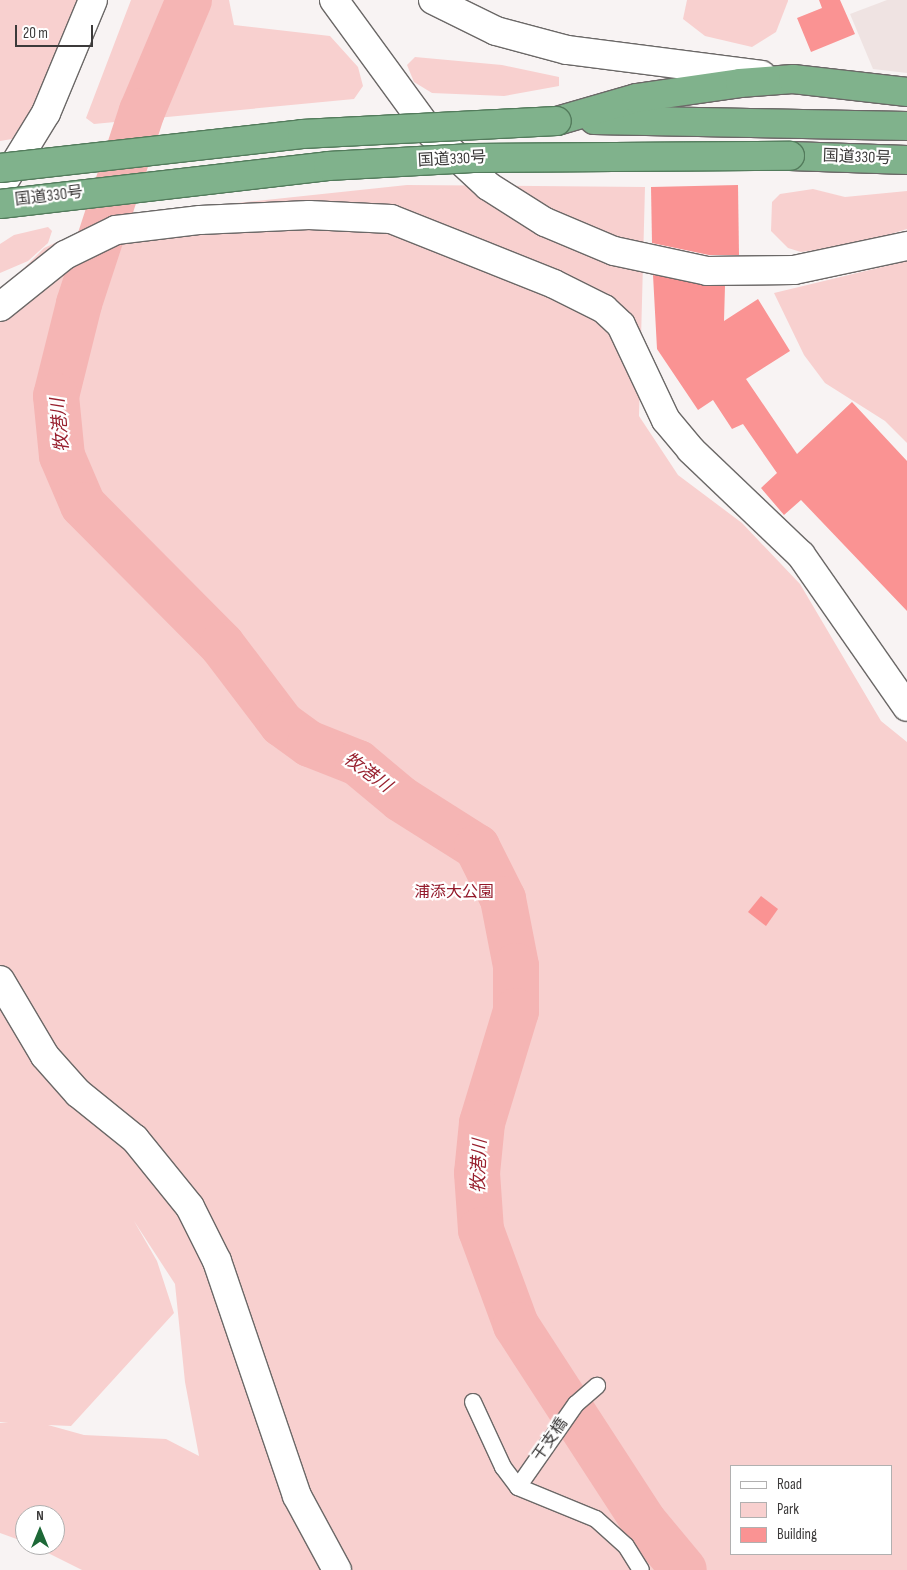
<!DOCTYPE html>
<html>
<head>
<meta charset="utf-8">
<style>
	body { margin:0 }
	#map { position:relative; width:907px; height:1570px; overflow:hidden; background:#f8f3f3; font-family:"Sofia Sans Condensed","Noto Sans JP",sans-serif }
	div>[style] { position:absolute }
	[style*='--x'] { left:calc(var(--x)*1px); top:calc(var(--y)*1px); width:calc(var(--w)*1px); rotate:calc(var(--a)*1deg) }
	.built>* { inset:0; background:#efe3e2 }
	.green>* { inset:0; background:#f8d0cf }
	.river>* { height:46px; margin:-23px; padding:0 23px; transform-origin:23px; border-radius:23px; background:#f5b5b4 }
	.building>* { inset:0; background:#fa9393 }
	.roads { filter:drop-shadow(1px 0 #6b6867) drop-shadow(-1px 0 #6b6867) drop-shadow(0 1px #6b6867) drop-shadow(0 -1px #6b6867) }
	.pedestrian>* { height:16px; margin:-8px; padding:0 8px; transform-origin:8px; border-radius:8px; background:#fff }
	.tertiary>* { height:28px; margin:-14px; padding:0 14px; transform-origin:14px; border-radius:14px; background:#fff }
	.secondary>* { height:28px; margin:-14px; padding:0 14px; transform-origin:14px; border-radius:14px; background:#fff }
	.trunk>* { height:28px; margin:-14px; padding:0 14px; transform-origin:14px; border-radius:14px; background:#80b28c }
	.bridges { filter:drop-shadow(1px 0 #537b5c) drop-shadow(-1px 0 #537b5c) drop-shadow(0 1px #537b5c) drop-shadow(0 -1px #537b5c) }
	.trunk-bridge>* { height:28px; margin:-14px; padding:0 14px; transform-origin:14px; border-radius:14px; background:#80b28c }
	span { translate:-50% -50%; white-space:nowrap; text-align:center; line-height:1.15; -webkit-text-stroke:4.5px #fff; paint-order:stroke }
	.street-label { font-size:16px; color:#3c3a3a }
	.park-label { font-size:16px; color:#93192a }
	.water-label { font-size:18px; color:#98202e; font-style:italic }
	.legend { position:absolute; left:730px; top:1465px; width:162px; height:90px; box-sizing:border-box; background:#fff; border:1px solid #b1b0b0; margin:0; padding:6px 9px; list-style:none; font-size:15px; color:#3c3a3a }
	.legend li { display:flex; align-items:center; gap:10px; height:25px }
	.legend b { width:25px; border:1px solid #b1b0b0 }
	.north { position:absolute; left:15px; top:1505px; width:50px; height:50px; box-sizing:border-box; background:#fff; border:1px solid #b1b0b0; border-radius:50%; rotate:0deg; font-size:14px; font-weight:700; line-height:20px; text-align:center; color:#3c3a3a }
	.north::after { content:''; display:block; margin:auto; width:18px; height:22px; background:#1d6837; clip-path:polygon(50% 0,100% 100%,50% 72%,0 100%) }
	.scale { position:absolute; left:15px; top:25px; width:78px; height:22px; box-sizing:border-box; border:2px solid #3c3a3a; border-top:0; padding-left:6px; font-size:15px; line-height:18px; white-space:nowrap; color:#3c3a3a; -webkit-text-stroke:4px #fff; paint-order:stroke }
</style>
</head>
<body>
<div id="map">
	<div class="built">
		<div style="clip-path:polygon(887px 0,907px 0,907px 73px,873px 69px,850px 14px)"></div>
	</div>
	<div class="green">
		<div style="clip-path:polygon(0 0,77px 0,35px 104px,12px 139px,0 141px)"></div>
		<div style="clip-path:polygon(131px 0,229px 0,234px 25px,330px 36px,358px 67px,363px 86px,354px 99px,94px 124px,86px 118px)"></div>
		<div style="clip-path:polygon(687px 0,788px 0,788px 1px,776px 32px,752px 47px,705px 36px,683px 19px)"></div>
		<div style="clip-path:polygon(415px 57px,502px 65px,559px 77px,559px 86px,504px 96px,432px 93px,414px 82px,407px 65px)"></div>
		<div style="clip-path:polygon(evenodd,407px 185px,645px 187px,639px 416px,678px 475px,742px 523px,800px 584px,881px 721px,907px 742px,907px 1570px,82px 1570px,32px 1545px,55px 1545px,55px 1515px,25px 1515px,25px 1542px,0 1533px,0 1423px,8px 1423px,0 1422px,0 292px,44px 248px,113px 216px,407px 185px,134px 1221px,175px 1284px,185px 1382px,199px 1456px,166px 1439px,84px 1435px,48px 1425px,71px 1426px,174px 1313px,157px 1261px,134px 1221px,407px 185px,731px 1466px,891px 1466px,891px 1554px,731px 1554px,731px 1466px)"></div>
		<div style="clip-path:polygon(813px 189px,845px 197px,907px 191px,907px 229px,859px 244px,801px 252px,788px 248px,771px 231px,772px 202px,780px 194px)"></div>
		<div style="clip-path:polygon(48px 227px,52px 231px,48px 243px,28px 261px,0 273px,0 244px,14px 235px)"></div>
		<div style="clip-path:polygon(907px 261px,907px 443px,885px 421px,825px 383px,804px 355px,774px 293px)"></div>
	</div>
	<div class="river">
		<div style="--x:189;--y:0;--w:121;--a:112.9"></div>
		<div style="--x:142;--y:111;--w:203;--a:108.1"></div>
		<div style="--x:79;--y:304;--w:95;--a:104"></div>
		<div style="--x:56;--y:396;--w:60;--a:84.3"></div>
		<div style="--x:62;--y:456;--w:53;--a:66.8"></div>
		<div style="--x:83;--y:505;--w:197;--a:45.2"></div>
		<div style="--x:222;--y:645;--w:99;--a:52.8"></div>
		<div style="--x:282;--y:724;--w:34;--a:36"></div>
		<div style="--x:310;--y:744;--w:52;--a:21.6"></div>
		<div style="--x:358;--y:763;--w:56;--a:39.9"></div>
		<div style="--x:401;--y:799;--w:90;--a:32.3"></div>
		<div style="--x:477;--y:847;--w:58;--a:63.4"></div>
		<div style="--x:503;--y:899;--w:68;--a:79"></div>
		<div style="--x:516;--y:966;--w:45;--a:90"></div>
		<div style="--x:516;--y:1011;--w:117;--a:106.9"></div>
		<div style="--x:482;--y:1123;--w:50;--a:95.7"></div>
		<div style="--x:477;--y:1173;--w:57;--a:86"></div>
		<div style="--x:481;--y:1230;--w:101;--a:69.8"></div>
		<div style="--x:516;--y:1325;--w:235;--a:57"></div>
		<div style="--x:644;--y:1522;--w:62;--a:50.2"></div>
	</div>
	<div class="building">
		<div style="clip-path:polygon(819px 0,840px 0,855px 34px,811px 52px,797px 18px,822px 8px)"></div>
		<div style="clip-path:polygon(738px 185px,739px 255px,709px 255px,652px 243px,651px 187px)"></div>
		<div style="clip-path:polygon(653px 275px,725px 286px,724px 321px,758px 299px,790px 351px,746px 379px,797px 454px,852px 402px,907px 461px,907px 611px,801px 500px,784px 515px,761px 488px,777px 473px,743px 424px,732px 429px,713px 400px,698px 410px,657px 349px)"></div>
		<div style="clip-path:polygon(761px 896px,778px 909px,766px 926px,748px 912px)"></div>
	</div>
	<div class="roads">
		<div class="pedestrian">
			<div style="--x:473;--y:1402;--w:72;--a:65.2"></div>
			<div style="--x:503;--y:1467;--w:25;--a:53"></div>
			<div style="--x:518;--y:1487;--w:84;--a:22.3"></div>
			<div style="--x:596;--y:1519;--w:40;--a:42"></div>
			<div style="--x:626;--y:1546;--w:28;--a:58"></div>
			<div style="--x:518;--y:1487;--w:101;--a:-55.1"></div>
			<div style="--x:576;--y:1404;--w:28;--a:-41"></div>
		</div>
		<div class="tertiary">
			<div style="--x:0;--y:307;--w:83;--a:-38.7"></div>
			<div style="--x:65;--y:255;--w:57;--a:-26.1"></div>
			<div style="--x:116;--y:230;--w:85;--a:-6.8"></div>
			<div style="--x:200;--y:220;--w:109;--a:-2.6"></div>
			<div style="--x:309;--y:215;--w:82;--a:2.8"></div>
			<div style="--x:391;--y:219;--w:175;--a:21.7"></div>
			<div style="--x:554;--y:284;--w:56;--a:26.6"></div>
			<div style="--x:604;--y:309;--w:23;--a:43"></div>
			<div style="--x:621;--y:325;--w:105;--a:64.7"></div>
			<div style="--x:666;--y:420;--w:39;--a:50"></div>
			<div style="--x:691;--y:450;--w:152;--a:43.7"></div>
			<div style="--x:801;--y:555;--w:185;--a:55.1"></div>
			<div style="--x:0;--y:980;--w:88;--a:59.4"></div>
			<div style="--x:45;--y:1056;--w:50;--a:48.3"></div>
			<div style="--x:78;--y:1093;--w:73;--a:38.9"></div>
			<div style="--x:135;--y:1139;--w:87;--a:51"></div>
			<div style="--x:190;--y:1207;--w:60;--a:63.4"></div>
			<div style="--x:217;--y:1261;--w:248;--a:71.2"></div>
			<div style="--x:297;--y:1496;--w:84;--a:61.6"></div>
		</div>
		<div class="secondary">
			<div style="--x:334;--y:0;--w:165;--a:53.9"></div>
			<div style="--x:431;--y:133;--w:78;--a:42.9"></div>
			<div style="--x:488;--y:186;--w:67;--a:32.3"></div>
			<div style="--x:545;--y:222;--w:75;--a:22.8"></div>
			<div style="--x:614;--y:251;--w:95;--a:12.1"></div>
			<div style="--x:707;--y:271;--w:87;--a:-0.7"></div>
			<div style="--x:794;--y:270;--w:116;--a:-12"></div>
			<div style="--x:433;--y:0;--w:70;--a:26.2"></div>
			<div style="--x:496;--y:31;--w:73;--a:15"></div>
			<div style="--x:567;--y:50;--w:196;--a:7.3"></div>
			<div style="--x:0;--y:188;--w:88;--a:-58.5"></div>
			<div style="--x:46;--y:113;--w:122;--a:-67.4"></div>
		</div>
		<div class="trunk">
			<div style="--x:594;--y:120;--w:313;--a:1.1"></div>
			<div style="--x:557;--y:121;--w:82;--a:-16.2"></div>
			<div style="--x:636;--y:98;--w:105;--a:-8.2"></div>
			<div style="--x:740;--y:83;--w:53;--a:-4.3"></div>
			<div style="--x:793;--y:79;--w:115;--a:6.5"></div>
			<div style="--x:790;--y:156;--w:117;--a:2"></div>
		</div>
	</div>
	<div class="bridges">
		<div class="trunk-bridge">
			<div style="--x:0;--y:168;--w:304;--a:-6.4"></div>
			<div style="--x:302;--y:134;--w:255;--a:-2.9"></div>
			<div style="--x:0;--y:204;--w:330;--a:-6.6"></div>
			<div style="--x:328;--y:166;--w:145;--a:-3.2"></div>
			<div style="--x:473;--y:158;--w:317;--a:-0.4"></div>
		</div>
	</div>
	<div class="street-label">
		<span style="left:857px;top:158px;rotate:2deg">国道330号</span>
		<span style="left:452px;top:160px;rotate:-3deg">国道330号</span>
		<span style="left:49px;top:197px;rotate:-7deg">国道330号</span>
		<span style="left:551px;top:1440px;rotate:-55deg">干支橋</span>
	</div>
	<div class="park-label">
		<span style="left:454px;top:893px">浦添大公園</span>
	</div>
	<div class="water-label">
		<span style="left:61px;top:425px;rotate:-95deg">牧港川</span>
		<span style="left:367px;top:773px;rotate:36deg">牧港川</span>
		<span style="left:480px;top:1166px;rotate:-88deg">牧港川</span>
	</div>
	<ul class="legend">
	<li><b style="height:6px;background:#fff"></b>Road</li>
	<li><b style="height:14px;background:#f8d0cf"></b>Park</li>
	<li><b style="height:14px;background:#fa9393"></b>Building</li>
	</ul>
	<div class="north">N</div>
	<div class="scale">20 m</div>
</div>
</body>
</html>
